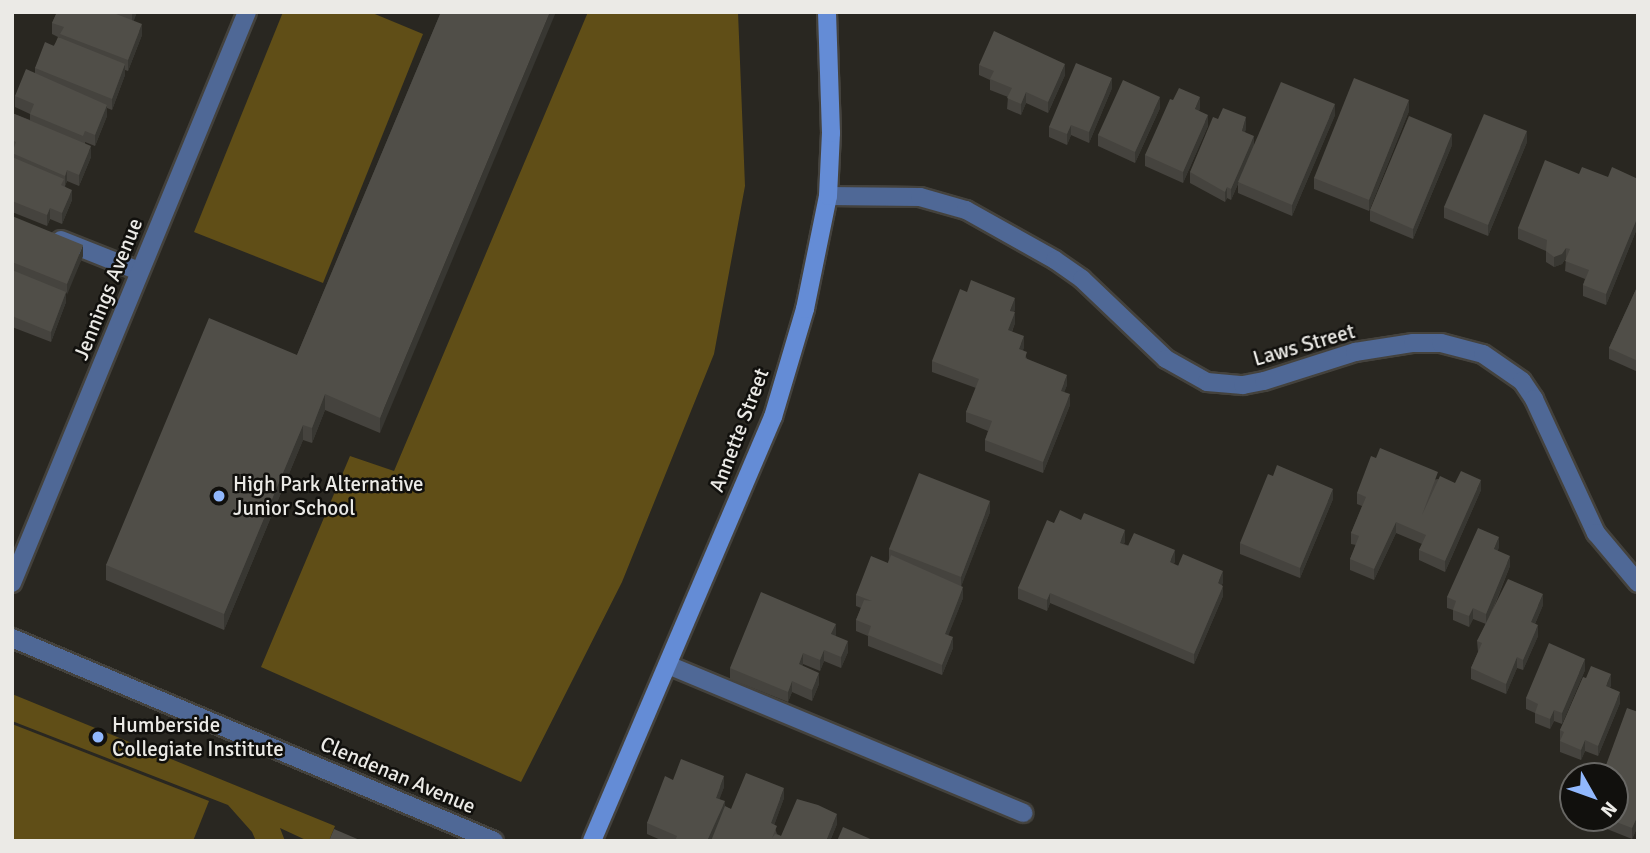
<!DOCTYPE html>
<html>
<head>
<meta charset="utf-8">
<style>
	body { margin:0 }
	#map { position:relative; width:1650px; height:853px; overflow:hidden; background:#292721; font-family:Signika,sans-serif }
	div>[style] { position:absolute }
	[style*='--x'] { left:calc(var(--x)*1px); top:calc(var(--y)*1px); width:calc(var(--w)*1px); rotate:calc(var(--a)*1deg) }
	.green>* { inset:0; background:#604e17 }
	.roads { filter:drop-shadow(2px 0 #44423d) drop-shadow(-2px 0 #44423d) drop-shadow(0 2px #44423d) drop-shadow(0 -2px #44423d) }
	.lane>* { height:18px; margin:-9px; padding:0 9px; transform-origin:9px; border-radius:9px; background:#4f6896 }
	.street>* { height:18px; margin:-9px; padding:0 9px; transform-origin:9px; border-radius:9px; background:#4f6896 }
	.secondary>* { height:18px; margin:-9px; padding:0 9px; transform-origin:9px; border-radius:9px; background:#648cd6 }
	.wall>* { inset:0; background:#45433e }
	.shaded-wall>* { inset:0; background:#383732 }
	.building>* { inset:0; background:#504e48 }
	.dots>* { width:19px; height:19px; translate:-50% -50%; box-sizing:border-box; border:4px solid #11100d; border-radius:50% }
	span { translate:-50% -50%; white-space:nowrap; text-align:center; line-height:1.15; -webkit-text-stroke:5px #11100d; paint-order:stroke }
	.street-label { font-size:21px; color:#ebeae6 }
	.poi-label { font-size:21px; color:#ebeae6 }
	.left { translate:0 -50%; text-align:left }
	.frame { position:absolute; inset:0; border:14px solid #ebeae6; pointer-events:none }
	.north { position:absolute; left:1559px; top:762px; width:70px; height:70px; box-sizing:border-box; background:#11100d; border:2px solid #686764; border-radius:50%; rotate:130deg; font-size:19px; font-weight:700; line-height:28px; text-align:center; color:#ebeae6 }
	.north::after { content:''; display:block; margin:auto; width:24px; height:32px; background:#91b8fd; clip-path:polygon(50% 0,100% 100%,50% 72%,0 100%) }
</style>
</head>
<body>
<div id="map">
	<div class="green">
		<div style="clip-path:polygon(283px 12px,370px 12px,423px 34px,323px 283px,194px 232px)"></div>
		<div style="clip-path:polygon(588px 12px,738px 12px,745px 186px,714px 354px,622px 582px,521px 782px,261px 667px,350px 456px,394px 471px)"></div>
		<div style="clip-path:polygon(12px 694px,335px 826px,329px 841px,308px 841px,280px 828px,285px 841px,256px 841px,252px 832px,228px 805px,12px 721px)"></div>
		<div style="clip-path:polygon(12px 724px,209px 801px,193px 841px,12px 841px)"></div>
	</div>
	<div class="roads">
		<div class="lane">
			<div style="--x:61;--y:240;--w:84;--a:21.7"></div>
			<div style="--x:668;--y:665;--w:385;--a:22.6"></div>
		</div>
		<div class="street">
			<div style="--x:828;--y:196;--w:92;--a:0.6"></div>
			<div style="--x:920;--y:197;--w:48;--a:15.8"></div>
			<div style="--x:966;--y:210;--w:102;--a:29.3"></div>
			<div style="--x:1055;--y:260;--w:33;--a:35"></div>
			<div style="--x:1082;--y:279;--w:116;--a:43.6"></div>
			<div style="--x:1166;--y:359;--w:47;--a:29.3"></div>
			<div style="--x:1207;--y:382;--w:36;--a:5"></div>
			<div style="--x:1243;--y:385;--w:21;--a:-11"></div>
			<div style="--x:1264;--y:381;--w:96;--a:-17.7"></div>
			<div style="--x:1355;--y:352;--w:59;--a:-8.8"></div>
			<div style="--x:1413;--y:343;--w:28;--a:0"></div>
			<div style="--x:1441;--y:343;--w:43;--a:14.7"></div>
			<div style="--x:1483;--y:354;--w:47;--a:34.7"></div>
			<div style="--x:1522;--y:381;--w:22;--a:56"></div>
			<div style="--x:1534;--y:399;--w:148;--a:65.2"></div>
			<div style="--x:1596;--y:533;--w:65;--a:50"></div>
			<div style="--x:12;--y:583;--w:617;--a:-67.63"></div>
			<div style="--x:12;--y:638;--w:523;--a:22.84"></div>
		</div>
		<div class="secondary">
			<div style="--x:592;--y:841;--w:461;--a:-66.9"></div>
			<div style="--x:773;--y:417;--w:113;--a:-73.5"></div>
			<div style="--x:805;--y:309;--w:115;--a:-78.5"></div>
			<div style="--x:828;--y:196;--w:63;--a:-87.3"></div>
			<div style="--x:831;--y:133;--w:121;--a:-91.9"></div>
		</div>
	</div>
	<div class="wall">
		<div style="clip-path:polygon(57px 12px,137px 12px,133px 21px,142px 35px,128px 71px,125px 70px,125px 75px,112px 110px,107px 108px,107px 116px,95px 146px,85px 142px,85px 143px,91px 157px,79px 186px,67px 181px,65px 186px,72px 200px,62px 224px,50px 219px,47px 226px,12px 212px,12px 113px,30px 120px,30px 114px,15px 107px,15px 96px,35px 73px,35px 68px,60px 38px,52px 34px,52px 23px)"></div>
		<div style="clip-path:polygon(441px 12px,380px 433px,325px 410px,312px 443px,303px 440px,224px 630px,106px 580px,106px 565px,297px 355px)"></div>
		<div style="clip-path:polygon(979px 65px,1065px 75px,1048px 113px,1026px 103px,1021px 115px,1007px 109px,1008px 97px,990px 90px,990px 80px,979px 75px)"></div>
		<div style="clip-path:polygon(1112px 88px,1089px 143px,1071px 135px,1067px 145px,1049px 137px,1049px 127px)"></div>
		<div style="clip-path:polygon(1160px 108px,1135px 163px,1098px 146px,1098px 135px)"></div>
		<div style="clip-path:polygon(1200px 108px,1199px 111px,1208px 126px,1183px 183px,1145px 166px,1145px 155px)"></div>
		<div style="clip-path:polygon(1409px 111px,1369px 211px,1314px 189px,1314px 178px)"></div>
		<div style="clip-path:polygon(1335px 115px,1292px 216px,1238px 193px,1238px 184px,1231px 200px,1227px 198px,1225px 202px,1190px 183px,1190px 172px,1246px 128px,1245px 132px,1254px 145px)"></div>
		<div style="clip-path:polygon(1527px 142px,1488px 236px,1444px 218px,1444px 207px)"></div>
		<div style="clip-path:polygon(1452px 145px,1413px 239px,1370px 221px,1370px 210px)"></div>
		<div style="clip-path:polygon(1579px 174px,1608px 177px,1638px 179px,1638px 226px,1606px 305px,1583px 296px,1583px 285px,1585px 279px,1565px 271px,1566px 258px,1562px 264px,1554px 267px,1546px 262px,1546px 251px,1518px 239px,1518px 228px)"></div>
		<div style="clip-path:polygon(12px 216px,83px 256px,66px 294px,66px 302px,51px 342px,12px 327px)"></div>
		<div style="clip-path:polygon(1638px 285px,1638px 372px,1609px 359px,1609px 348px)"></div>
		<div style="clip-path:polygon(1015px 309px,1014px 312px,1015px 323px,1012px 332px,1024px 347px,1023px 350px,1027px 359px,1067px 385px,1064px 392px,1070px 405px,1043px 473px,985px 451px,985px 440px,988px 431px,966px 422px,966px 412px,976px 388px,932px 372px,932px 361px)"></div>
		<div style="clip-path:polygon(1438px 479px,1481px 490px,1445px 572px,1419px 560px,1419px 550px,1422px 544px,1396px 533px,1374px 580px,1350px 570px,1350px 559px,1356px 545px,1351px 544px,1351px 533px,1362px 506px,1357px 504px,1357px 493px)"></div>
		<div style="clip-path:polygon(1333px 499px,1300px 578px,1240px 554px,1240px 543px)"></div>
		<div style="clip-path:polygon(990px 512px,961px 586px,963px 598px,948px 635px,953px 648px,942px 675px,868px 646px,868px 636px,856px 631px,856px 620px,861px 608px,856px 606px,856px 595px,888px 563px,889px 559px,889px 549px)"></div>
		<div style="clip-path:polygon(1081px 520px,1125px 541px,1124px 544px,1175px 561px,1174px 564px,1223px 582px,1222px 585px,1223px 596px,1194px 664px,1050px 603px,1047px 611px,1018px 599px,1018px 588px,1054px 523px)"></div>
		<div style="clip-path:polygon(1499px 548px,1497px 550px,1510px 566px,1491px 615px,1543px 605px,1535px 624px,1538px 636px,1523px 670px,1517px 668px,1506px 694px,1471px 679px,1471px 668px,1478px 652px,1477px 641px,1486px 624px,1473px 619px,1469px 627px,1453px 620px,1453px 610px,1447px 608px,1447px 597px)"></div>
		<div style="clip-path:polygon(836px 635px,835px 636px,848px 652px,841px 668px,824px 661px,820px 671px,803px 664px,802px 666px,819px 684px,812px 701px,792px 692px,788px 702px,730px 679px,730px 668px)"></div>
		<div style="clip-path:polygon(1585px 670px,1562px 724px,1554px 721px,1550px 729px,1535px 723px,1535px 713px,1526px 709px,1526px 698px)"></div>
		<div style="clip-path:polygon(1586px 678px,1611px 685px,1610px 688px,1620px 703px,1598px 756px,1585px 751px,1581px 760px,1560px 752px,1560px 730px)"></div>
		<div style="clip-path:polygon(1638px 712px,1638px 826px,1632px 839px,1602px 827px,1602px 818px,1615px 818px)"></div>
		<div style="clip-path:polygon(673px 780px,724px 787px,719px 799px,725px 807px,731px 809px,784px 798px,774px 825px,777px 834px,781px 836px,837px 824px,830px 841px,663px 841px,647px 834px,647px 823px)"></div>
	</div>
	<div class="shaded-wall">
		<div style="clip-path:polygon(133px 12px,137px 12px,132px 26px,132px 15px)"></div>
		<div style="clip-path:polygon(550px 12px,556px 12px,380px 433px,380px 418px)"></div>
		<div style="clip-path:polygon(142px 24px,142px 35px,128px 71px,128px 60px)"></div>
		<div style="clip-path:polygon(125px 64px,125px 75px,112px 110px,112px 99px)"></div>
		<div style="clip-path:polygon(1065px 64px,1065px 75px,1048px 113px,1048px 102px)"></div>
		<div style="clip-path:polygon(1112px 78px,1112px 88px,1089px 143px,1089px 132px)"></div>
		<div style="clip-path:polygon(1026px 92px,1026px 103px,1021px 115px,1021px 104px)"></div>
		<div style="clip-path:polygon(1160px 97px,1160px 108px,1135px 163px,1135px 152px)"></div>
		<div style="clip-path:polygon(1200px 97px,1200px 108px,1195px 120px,1195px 109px)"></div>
		<div style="clip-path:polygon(1409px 100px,1409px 111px,1369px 211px,1369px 200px)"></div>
		<div style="clip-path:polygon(1335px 104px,1335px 115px,1292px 216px,1292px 205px)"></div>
		<div style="clip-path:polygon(107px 105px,107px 116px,95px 146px,95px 135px)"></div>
		<div style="clip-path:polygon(1208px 115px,1208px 126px,1183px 183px,1183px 172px)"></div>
		<div style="clip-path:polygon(1246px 117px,1246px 128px,1242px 142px,1242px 131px)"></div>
		<div style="clip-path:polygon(1071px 125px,1071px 135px,1067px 145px,1067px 134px)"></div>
		<div style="clip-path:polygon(1527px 131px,1527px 142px,1488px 236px,1488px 225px)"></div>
		<div style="clip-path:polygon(1452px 134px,1452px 145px,1413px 239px,1413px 229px)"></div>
		<div style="clip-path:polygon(1254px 136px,1254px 146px,1231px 200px,1231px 189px)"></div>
		<div style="clip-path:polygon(91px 146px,91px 157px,79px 186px,79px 175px)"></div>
		<div style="clip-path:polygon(67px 170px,67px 181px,65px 186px,65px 176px)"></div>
		<div style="clip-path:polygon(1227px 187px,1227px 198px,1225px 202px,1225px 192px)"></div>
		<div style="clip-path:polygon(72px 190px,72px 200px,62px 224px,62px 213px)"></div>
		<div style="clip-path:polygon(50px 208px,50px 219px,47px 226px,47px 215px)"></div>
		<div style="clip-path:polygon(1638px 216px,1638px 226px,1606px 305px,1606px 294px)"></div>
		<div style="clip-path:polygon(83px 245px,83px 256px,67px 295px,67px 284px)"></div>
		<div style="clip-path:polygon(1566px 248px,1566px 258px,1562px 264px,1554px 267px,1554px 257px)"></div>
		<div style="clip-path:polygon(66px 292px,66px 302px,51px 342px,51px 332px)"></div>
		<div style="clip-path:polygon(1015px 298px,1015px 309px,1010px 321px,1010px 311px)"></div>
		<div style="clip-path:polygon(1015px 312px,1015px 323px,1008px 341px,1008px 330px)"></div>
		<div style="clip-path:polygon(1024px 336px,1024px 347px,1019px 360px,1019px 349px)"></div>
		<div style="clip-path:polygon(1067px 375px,1067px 385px,1061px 401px,1061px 391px)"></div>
		<div style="clip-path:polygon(325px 394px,325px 410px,312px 443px,312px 428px)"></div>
		<div style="clip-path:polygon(1070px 394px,1070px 405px,1043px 473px,1043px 462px)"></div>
		<div style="clip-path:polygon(303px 425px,303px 440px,224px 630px,224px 614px)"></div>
		<div style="clip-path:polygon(1481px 480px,1481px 490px,1445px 572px,1445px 561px)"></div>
		<div style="clip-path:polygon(1333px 489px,1333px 499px,1300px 578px,1300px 568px)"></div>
		<div style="clip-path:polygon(990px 501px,990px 512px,961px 587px,961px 577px)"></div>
		<div style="clip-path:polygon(1396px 522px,1396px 533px,1374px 580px,1374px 569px)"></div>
		<div style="clip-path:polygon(1125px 530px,1125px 541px,1120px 553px,1120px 543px)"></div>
		<div style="clip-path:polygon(1499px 537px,1499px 548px,1494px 559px,1494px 549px)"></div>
		<div style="clip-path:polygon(1175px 550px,1175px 561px,1170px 573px,1170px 562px)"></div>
		<div style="clip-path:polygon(1510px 556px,1510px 566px,1486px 625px,1486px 614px)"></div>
		<div style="clip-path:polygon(1223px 571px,1223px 582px,1218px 594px,1218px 583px)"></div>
		<div style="clip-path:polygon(1223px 586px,1223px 596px,1194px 664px,1194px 654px)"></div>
		<div style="clip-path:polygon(963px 587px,963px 598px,945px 644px,945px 634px)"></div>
		<div style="clip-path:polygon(1050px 593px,1050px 603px,1047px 611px,1047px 600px)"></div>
		<div style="clip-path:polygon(1543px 594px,1543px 605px,1531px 633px,1531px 622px)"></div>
		<div style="clip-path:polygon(1473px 608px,1473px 619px,1469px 627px,1469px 616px)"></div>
		<div style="clip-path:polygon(836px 624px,836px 635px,831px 645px,831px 634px)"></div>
		<div style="clip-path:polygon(1538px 625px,1538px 636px,1523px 670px,1523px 660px)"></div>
		<div style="clip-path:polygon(953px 637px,953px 648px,942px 675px,942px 665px)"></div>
		<div style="clip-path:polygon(848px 641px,848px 652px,841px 668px,841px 657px)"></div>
		<div style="clip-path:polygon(824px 650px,824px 661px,820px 671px,820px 660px)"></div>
		<div style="clip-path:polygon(803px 653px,803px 664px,799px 675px,799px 664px)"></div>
		<div style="clip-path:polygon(1517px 657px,1517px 668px,1506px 694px,1506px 684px)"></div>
		<div style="clip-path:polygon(1585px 659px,1585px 670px,1562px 724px,1562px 713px)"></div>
		<div style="clip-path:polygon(819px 673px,819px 684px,812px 701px,812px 690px)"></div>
		<div style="clip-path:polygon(1611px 674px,1611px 685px,1606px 697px,1606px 686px)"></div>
		<div style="clip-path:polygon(792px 681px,792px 692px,788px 702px,788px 692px)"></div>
		<div style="clip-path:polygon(1620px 692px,1620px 703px,1598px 756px,1598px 746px)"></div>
		<div style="clip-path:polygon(1554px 710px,1554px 721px,1550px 729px,1550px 719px)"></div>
		<div style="clip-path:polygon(1585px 740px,1585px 751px,1581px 760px,1581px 750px)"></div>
		<div style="clip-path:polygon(724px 776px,724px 787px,716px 809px,716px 798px)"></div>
		<div style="clip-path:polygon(784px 788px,784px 798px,771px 834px,771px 823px)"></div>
		<div style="clip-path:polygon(725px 801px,725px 812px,712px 841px,707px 841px)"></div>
		<div style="clip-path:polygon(837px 814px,837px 824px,830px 841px,826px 841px)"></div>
		<div style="clip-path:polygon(1638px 815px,1638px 826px,1632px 839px,1632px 828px)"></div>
	</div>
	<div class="building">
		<div style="clip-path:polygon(57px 12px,111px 12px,142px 24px,128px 60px,60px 34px,64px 27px,52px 23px)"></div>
		<div style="clip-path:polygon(441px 12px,550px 12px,380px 418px,325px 394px,312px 428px,303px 425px,224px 614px,106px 565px,209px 318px,297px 355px)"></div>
		<div style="clip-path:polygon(994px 31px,1065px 64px,1048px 102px,1026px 92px,1021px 104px,1007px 98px,1012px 88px,990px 79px,994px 71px,979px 65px)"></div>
		<div style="clip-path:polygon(58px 37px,125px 64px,112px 99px,35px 68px,45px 42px,54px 46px)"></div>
		<div style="clip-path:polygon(1076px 63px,1112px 78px,1089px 132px,1071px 125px,1067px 134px,1049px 127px)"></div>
		<div style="clip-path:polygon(26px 69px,107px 105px,95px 135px,85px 131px,83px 136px,30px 114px,34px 104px,15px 96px)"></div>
		<div style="clip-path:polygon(1354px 78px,1409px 100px,1369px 200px,1314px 178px)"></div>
		<div style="clip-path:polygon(1123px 80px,1160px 97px,1135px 152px,1098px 135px)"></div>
		<div style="clip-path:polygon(1281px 82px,1335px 104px,1292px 205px,1238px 182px)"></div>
		<div style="clip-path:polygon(1179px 88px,1200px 97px,1195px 109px,1208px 115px,1183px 172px,1145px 155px,1170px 99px,1173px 100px)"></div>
		<div style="clip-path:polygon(1223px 108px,1246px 117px,1242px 131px,1254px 136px,1231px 189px,1227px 187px,1225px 192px,1190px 172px,1213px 117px,1218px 119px)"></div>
		<div style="clip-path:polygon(12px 113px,91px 146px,79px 175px,67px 170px,65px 176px,12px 153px,16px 142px,12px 140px)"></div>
		<div style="clip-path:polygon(1484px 114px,1527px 131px,1488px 225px,1444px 207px)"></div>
		<div style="clip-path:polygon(1409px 116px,1452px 134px,1413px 229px,1370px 210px)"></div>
		<div style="clip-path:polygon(12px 157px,64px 179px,61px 185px,72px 190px,62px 213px,50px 208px,47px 215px,12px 201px)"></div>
		<div style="clip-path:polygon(1545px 160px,1579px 174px,1582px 167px,1608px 177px,1612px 167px,1638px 179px,1638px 216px,1606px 294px,1583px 285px,1589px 270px,1565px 261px,1570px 249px,1566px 248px,1562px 254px,1554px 257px,1546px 251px,1547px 240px,1518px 228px)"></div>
		<div style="clip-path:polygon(12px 216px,83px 245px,67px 284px,12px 262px)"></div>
		<div style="clip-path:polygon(12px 270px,66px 292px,51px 332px,12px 316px)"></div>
		<div style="clip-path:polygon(971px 280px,1015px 298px,1010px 311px,1015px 312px,1008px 330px,1024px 336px,1019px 349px,1027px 352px,1025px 358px,1067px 375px,1061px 391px,1070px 394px,1043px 462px,985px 440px,992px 421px,966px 412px,979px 379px,932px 361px,960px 289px,967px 292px)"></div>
		<div style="clip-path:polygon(1638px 285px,1638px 361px,1609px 348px)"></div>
		<div style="clip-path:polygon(1380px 448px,1438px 472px,1422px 515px,1440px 476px,1455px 483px,1461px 471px,1481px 480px,1445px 561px,1419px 550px,1426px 535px,1396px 522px,1374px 569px,1350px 559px,1359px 536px,1351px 533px,1366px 497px,1357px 493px,1371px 456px,1376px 458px)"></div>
		<div style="clip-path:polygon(1277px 465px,1333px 489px,1300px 568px,1240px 543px,1268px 474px,1273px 476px)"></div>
		<div style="clip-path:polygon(919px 473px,990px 501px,961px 577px,889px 549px)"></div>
		<div style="clip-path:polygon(1060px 510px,1081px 520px,1084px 513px,1125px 530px,1120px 543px,1128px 546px,1134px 533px,1175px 550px,1170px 562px,1178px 566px,1183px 554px,1223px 571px,1218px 583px,1223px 586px,1194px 654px,1050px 593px,1047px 600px,1018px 588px,1047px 520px,1054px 523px)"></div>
		<div style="clip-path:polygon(1478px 528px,1499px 537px,1494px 549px,1510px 556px,1486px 614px,1473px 608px,1469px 616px,1453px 610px,1456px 601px,1447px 597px)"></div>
		<div style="clip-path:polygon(891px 555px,963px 587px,945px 634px,953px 637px,942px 665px,868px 635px,871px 626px,856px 620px,864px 600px,872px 601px,856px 595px,871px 556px,888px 563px)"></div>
		<div style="clip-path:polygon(1508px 579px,1543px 594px,1531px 622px,1538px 625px,1523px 660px,1517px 657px,1506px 684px,1471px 668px,1482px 643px,1477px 641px)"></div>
		<div style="clip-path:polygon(761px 592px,836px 624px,831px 634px,848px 641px,841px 657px,824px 650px,820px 660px,803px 653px,799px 664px,819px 673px,812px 690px,792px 681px,788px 692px,730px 668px)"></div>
		<div style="clip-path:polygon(1549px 643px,1585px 659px,1562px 713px,1554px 710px,1550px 719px,1535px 713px,1538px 704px,1526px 698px)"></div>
		<div style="clip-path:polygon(1591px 666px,1611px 674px,1606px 686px,1620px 692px,1598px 746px,1585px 740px,1581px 750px,1560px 741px,1564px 732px,1560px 730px,1583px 677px,1586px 678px)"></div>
		<div style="clip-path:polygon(1627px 708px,1638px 712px,1638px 815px,1632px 828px,1606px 818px,1615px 818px,1615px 776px,1602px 776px)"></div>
		<div style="clip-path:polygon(681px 759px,724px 776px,716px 798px,725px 801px,707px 841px,675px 841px,677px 836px,647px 823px,665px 776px,673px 780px)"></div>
		<div style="clip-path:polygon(746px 773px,784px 788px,771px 823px,777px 826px,772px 838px,775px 834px,781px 836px,797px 799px,818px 805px,837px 814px,826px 841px,711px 841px,725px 806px,731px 809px)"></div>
		<div style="clip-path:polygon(843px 827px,875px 841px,837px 841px)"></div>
		<div style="clip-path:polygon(334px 829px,362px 841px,329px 841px)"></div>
	</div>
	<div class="dots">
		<div style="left:219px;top:496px;background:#91b8fd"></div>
		<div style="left:98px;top:737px;background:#91b8fd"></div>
	</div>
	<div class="street-label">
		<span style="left:108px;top:289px;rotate:-68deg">Jennings Avenue</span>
		<span style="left:1304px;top:345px;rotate:-16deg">Laws Street</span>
		<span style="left:739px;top:430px;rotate:-69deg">Annette Street</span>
		<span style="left:398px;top:775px;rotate:23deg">Clendenan Avenue</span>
	</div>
	<div class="poi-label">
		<span class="left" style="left:233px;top:496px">High Park Alternative<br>Junior School</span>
		<span class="left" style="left:112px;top:737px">Humberside<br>Collegiate Institute</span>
	</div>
	<div class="frame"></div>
	<div class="north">N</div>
</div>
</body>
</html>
